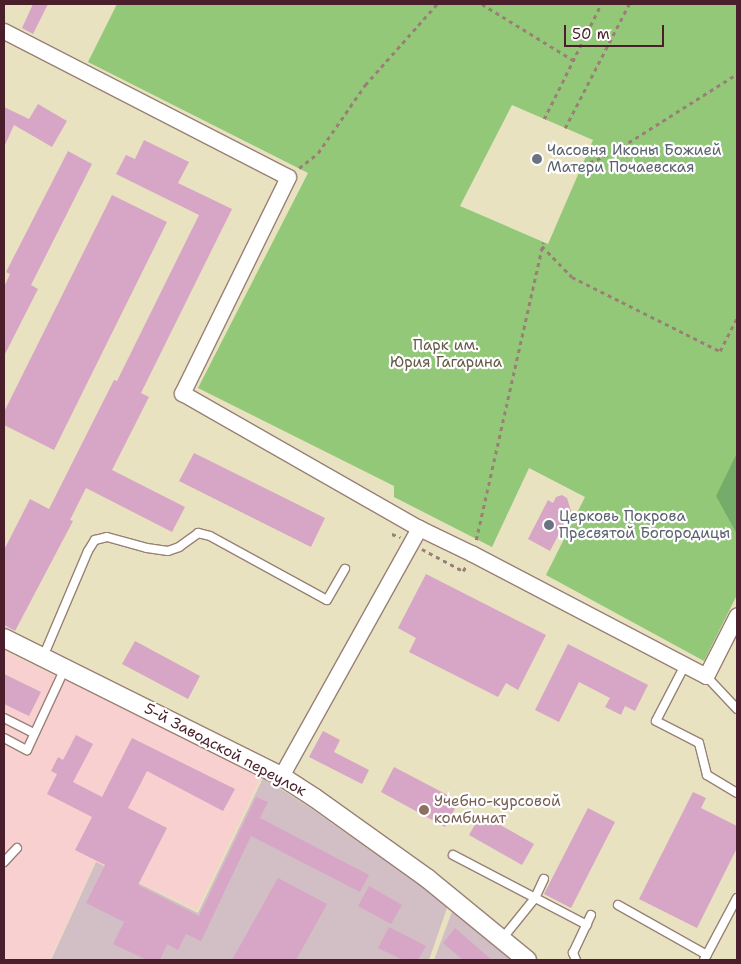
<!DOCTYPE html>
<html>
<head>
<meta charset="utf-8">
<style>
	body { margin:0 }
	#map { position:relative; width:741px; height:964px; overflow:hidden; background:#e8e2c0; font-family:"Shantell Sans",sans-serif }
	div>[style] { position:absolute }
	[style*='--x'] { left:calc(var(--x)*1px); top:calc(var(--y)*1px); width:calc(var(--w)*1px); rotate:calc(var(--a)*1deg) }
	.built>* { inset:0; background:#f7d0cf }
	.industrial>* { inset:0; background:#d2bec5 }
	.green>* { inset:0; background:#93c879 }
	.forest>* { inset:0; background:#76ac69 }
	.building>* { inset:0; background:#d7a6c6 }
	.path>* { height:2.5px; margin-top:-1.25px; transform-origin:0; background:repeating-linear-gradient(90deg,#998076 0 4px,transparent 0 8px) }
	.roads { filter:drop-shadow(1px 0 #998076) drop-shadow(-1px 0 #998076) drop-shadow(0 1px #998076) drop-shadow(0 -1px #998076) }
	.service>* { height:8px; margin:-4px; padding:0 4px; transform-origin:4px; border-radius:4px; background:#fff }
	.minor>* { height:15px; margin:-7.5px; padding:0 7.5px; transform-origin:7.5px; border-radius:7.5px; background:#fff }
	.tertiary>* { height:18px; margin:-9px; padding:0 9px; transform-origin:9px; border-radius:9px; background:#fff }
	.dots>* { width:14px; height:14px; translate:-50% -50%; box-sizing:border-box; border:2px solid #fff; border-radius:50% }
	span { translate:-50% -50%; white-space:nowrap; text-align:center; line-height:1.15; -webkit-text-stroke:4.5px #fff; paint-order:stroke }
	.worship-label { font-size:15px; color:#5b616d }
	.left { translate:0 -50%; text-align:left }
	.park-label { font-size:15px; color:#645a46 }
	.street-label { font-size:15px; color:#4a1f2b }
	.education-label { font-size:15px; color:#785e54 }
	.frame { position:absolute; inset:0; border:5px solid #4a1f2b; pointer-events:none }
	.scale { position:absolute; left:564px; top:25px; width:100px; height:22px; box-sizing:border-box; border:2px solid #4a1f2b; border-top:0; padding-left:6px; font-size:15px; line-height:18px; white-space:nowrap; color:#4a1f2b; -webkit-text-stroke:4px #fff; paint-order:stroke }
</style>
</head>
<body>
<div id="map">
	<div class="built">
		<div style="clip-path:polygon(4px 651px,234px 762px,261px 777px,197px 910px,95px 862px,50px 960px,4px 960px)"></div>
	</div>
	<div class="industrial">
		<div style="clip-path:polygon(263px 778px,309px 807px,448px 905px,429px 960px,51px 960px,96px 862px,198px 913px)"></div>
		<div style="clip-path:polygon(453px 909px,514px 960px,434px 960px)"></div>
	</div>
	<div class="green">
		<div style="clip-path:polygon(evenodd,117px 4px,737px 4px,737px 595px,704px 661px,546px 575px,585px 497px,529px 468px,492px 547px,394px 497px,394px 486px,198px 388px,308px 173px,88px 62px,117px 4px,512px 105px,593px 140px,548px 244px,460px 206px,512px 105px)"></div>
	</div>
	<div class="forest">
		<div style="clip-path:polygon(737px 453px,737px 534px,716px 496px)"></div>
	</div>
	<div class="building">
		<div style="clip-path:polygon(33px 4px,48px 4px,33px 34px,22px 28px)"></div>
		<div style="clip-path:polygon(38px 104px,67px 121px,52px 147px,14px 125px,4px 147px,4px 107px,29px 119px)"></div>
		<div style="clip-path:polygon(144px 140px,189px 162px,178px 183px,232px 209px,141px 393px,149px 397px,112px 470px,185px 507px,172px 532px,86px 488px,70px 520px,73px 521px,15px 631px,4px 625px,4px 550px,30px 499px,49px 509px,114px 380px,117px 381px,199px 215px,116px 174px,126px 155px,135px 159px)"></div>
		<div style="clip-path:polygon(68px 151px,92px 164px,31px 285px,38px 289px,4px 356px,4px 287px,10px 274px,6px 272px)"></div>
		<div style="clip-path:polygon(112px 195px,167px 222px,54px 450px,4px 425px,4px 412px)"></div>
		<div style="clip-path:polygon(194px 453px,325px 518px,311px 547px,179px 481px)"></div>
		<div style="clip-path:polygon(562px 495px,567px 498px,571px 511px,550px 551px,528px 539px,548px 500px,553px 503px,556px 497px)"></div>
		<div style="clip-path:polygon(426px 574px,546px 635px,518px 690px,506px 683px,498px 697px,409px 652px,416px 638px,398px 628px)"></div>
		<div style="clip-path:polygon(135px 641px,200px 676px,188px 699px,122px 664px)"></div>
		<div style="clip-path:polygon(568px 644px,648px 685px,635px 711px,625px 706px,621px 715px,605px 707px,610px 698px,579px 682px,559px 722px,535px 710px)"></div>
		<div style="clip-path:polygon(4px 674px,41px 692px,29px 716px,4px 704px)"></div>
		<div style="clip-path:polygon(323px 731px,340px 740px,334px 752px,369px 770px,362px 784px,309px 757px)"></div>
		<div style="clip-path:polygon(76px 735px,93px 744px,73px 782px,102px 797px,132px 738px,235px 789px,223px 811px,147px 771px,128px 808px,167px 828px,138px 885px,199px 916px,256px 797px,268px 802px,260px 818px,369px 875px,360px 892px,251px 836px,201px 941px,186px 934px,178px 950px,167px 944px,160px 960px,147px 960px,113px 944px,124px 922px,86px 903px,105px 865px,75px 850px,92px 817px,47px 794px,57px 774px,51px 771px,58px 757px,63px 760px)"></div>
		<div style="clip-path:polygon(394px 767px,459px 801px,445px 827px,381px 792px)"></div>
		<div style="clip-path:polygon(693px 792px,706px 798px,701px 808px,737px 826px,737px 848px,697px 928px,639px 899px)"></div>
		<div style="clip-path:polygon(588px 808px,615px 822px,571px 908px,544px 894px)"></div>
		<div style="clip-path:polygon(481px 814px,534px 844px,522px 865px,469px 835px)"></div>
		<div style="clip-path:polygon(278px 878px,327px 904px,296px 960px,232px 960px)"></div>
		<div style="clip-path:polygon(369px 886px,402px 905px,391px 924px,358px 906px)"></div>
		<div style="clip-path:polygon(389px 927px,426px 946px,418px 960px,403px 960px,378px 948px)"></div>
		<div style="clip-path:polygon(455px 928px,492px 960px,463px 960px,443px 943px)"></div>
	</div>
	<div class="path">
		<div style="--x:482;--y:4;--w:107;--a:31.6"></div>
		<div style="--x:544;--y:119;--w:128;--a:-63.6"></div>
		<div style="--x:565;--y:128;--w:140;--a:-62.7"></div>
		<div style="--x:582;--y:166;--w:36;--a:-24"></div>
		<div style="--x:615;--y:151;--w:144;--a:-32.3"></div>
		<div style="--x:299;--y:168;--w:24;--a:-38"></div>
		<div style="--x:318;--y:153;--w:83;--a:-55.3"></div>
		<div style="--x:365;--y:85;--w:108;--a:-48.4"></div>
		<div style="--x:542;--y:246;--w:43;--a:45.9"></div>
		<div style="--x:572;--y:277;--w:165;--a:26.6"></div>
		<div style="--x:720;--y:351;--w:38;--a:-63"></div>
		<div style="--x:392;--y:534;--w:9;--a:21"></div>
		<div style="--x:476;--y:540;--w:305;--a:-77.3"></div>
		<div style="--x:422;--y:549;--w:47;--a:28.2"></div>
		<div style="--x:463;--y:571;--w:6;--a:-59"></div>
	</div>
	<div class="roads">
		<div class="service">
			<div style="--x:43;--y:657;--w:115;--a:-67"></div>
			<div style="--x:88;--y:551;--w:13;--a:-58"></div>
			<div style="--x:95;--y:540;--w:12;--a:-14"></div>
			<div style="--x:107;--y:537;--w:41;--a:15.4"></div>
			<div style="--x:147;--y:548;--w:21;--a:8"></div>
			<div style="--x:168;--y:551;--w:12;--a:-20"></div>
			<div style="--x:179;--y:547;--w:24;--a:-36"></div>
			<div style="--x:198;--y:533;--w:12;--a:14"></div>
			<div style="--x:210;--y:536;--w:133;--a:28.7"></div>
			<div style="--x:327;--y:600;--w:36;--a:-60"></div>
			<div style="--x:685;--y:665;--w:63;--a:117.4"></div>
			<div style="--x:656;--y:721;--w:48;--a:27.1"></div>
			<div style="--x:699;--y:743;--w:33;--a:76"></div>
			<div style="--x:707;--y:775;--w:35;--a:31"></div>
			<div style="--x:706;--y:676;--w:45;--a:46.8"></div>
			<div style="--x:4;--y:718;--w:34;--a:27"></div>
			<div style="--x:4;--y:738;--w:26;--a:28"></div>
			<div style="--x:27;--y:750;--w:90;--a:-65.1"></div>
			<div style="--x:453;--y:855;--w:151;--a:27.6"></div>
			<div style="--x:4;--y:862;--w:19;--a:-47"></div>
			<div style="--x:618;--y:905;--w:102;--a:29.3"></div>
			<div style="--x:502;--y:939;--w:53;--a:-51.2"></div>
			<div style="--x:535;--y:898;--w:21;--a:-65"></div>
			<div style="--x:576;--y:960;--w:8;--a:-113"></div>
			<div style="--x:573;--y:953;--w:42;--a:-64.7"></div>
			<div style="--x:704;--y:960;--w:70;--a:-62"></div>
		</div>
		<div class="minor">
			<div style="--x:4;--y:31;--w:319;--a:27.2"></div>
			<div style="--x:288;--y:177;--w:241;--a:116.1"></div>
			<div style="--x:182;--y:393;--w:273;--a:29.7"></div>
			<div style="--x:419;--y:528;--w:58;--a:25.7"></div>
			<div style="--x:471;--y:553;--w:265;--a:27.6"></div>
			<div style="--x:706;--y:676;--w:68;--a:-63.1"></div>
			<div style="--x:281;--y:776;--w:284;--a:-60.9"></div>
		</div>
		<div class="tertiary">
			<div style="--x:4;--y:638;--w:309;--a:26.5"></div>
			<div style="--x:281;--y:776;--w:40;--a:32.9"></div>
			<div style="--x:315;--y:798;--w:139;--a:35.6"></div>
			<div style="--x:428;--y:879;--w:128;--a:39.3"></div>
		</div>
	</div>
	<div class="dots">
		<div style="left:537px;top:159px;background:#6b7280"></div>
		<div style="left:549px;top:525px;background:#6b7280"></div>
		<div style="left:424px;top:810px;background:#8d6e63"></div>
	</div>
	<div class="worship-label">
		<span class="left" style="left:547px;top:159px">Часовня Иконы Божией<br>Матери Почаевская</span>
		<span class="left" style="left:559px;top:525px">Церковь Покрова<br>Пресвятой Богородицы</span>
	</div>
	<div class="park-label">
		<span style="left:446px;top:354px">Парк им.<br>Юрия Гагарина</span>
	</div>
	<div class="street-label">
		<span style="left:225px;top:750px;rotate:28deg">5-й Заводской переулок</span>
	</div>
	<div class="education-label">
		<span class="left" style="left:434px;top:810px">Учебно-курсовой<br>комбинат</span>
	</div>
	<div class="frame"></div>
	<div class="scale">50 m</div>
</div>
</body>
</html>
